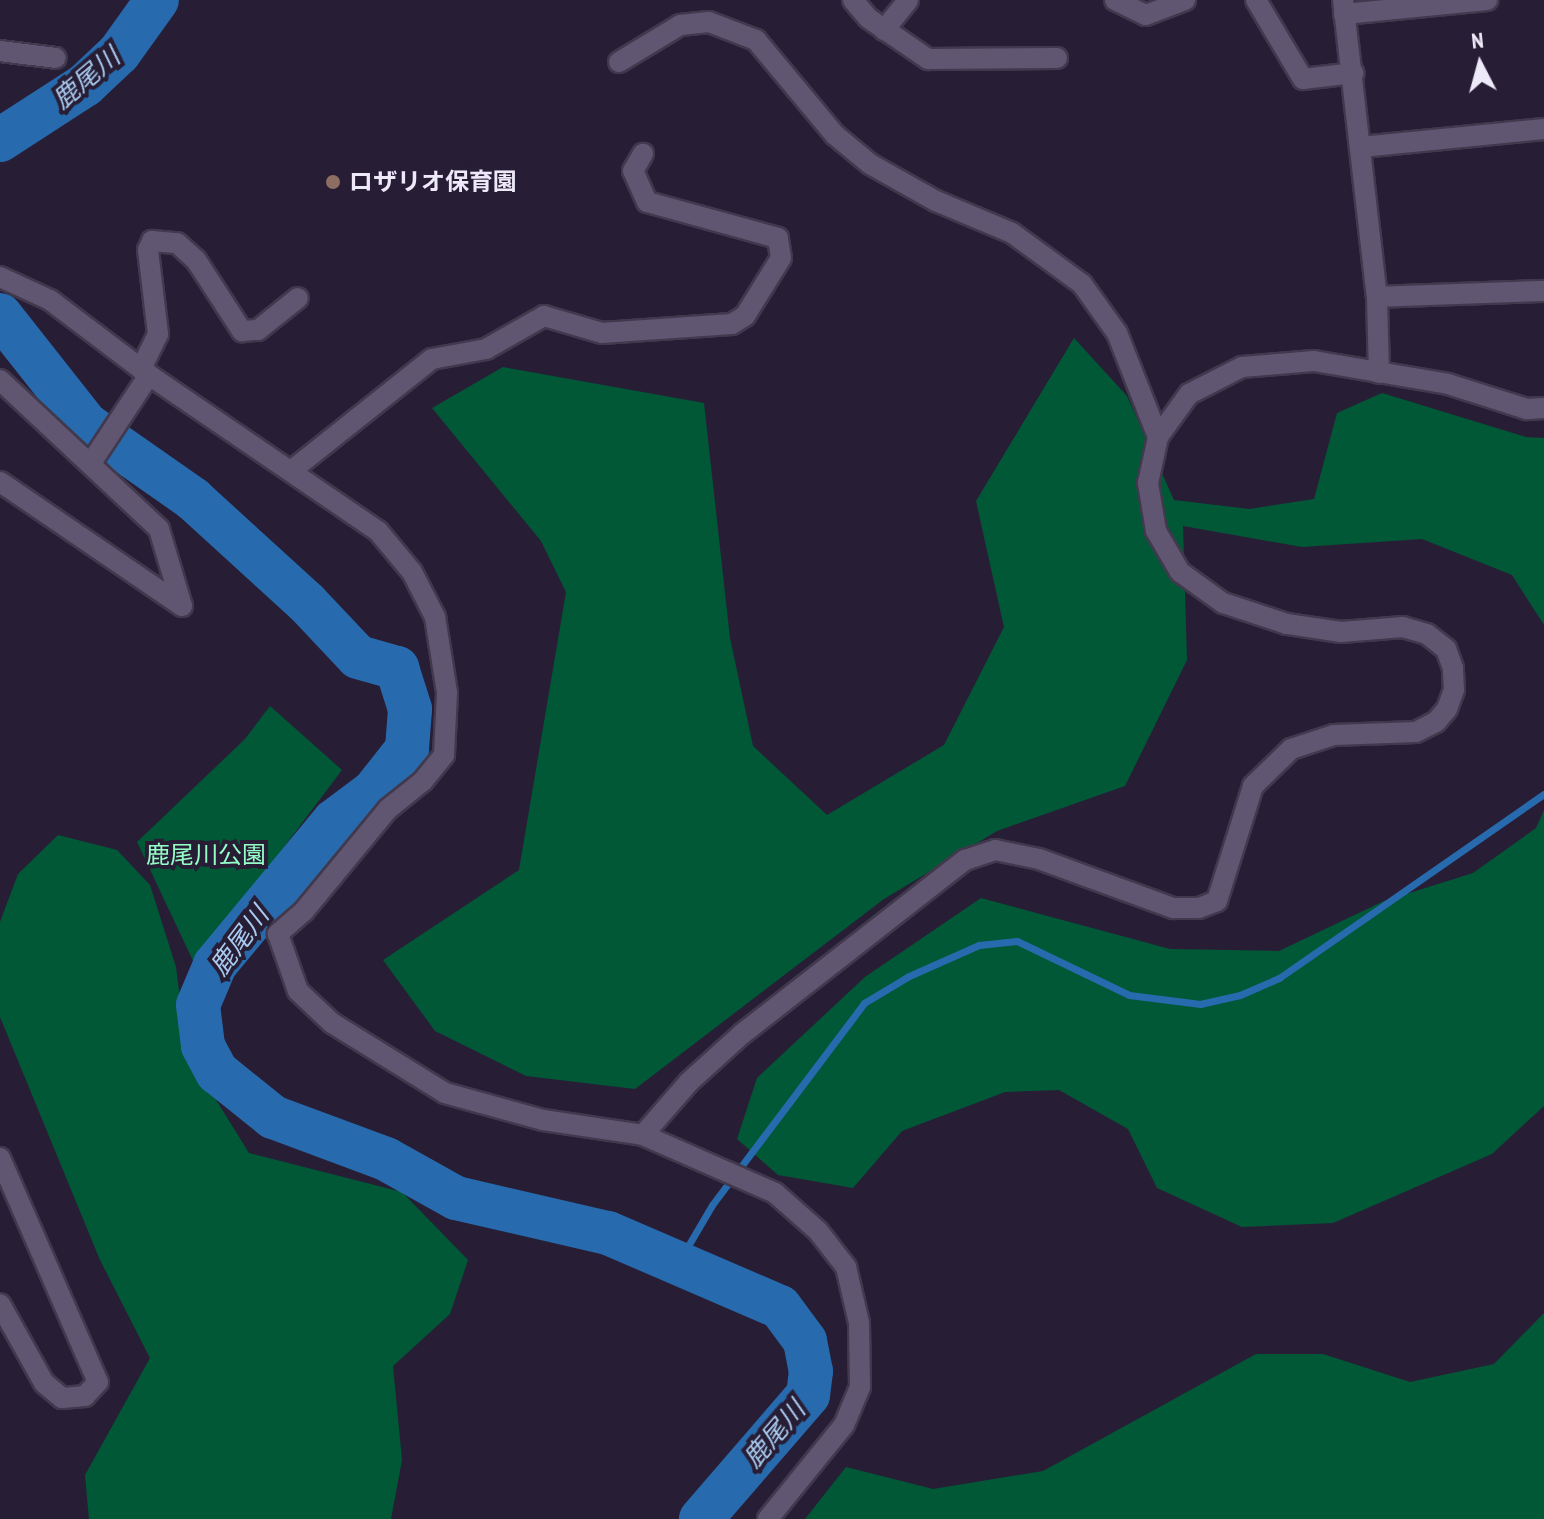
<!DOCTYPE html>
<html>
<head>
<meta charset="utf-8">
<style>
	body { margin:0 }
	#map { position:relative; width:1544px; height:1519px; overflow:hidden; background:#271e36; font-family:"PT Sans Narrow","Noto Sans JP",sans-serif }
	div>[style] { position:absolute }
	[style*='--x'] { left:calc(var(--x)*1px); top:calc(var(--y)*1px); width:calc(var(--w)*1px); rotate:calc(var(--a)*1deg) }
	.green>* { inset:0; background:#015837 }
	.stream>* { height:7px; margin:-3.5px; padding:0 3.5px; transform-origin:3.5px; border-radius:3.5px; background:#276bae }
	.river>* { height:44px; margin:-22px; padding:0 22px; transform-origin:22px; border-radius:22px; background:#276bae }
	.roads { filter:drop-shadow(2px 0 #41394d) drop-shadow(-2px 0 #41394d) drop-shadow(0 2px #41394d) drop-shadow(0 -2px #41394d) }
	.street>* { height:20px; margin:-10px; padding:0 10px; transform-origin:10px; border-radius:10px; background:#605672 }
	.dots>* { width:22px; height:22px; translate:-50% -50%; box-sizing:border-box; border:4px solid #271e36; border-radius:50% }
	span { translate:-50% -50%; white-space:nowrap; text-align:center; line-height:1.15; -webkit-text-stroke:8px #271e36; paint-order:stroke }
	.poi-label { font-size:24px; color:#eee9f9; font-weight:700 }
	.left { translate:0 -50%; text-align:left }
	.park-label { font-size:24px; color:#95fec7 }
	.water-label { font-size:26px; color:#aacbf0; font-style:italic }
	.north { position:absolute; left:1440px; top:24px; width:80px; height:80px; -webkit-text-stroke:6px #271e36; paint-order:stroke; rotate:354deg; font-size:22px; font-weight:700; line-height:32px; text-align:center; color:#eee9f9 }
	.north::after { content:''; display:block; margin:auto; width:28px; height:36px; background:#eee9f9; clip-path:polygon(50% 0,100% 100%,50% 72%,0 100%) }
</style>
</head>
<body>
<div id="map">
	<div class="green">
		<div style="clip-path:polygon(1074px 338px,1127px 396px,1174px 500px,1249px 509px,1314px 499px,1337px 413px,1382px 393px,1526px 437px,1544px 438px,1544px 625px,1512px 575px,1422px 539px,1302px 547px,1183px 526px,1187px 660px,1125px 786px,997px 831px,884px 899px,635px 1089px,526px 1076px,435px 1031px,383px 960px,519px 870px,566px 592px,541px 541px,432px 408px,503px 367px,704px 403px,730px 638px,753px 746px,827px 815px,944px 745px,1004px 627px,976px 501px)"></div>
		<div style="clip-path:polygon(270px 706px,342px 770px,195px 965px,137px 842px,245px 739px)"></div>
		<div style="clip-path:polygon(1544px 810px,1544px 1106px,1492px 1154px,1333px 1223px,1242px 1227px,1157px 1188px,1128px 1129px,1059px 1090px,1005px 1092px,902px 1131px,853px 1188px,778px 1175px,737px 1139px,757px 1078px,865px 977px,981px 898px,1170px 949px,1279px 951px,1384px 901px,1473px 873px,1536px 828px)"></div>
		<div style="clip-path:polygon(58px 835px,117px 850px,150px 885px,176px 967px,187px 1053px,249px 1153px,402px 1192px,468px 1260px,450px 1314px,393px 1366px,402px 1460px,391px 1519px,89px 1519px,85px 1475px,150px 1358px,100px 1260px,0 1017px,0 922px,18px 874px)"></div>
		<div style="clip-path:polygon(1544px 1313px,1544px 1519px,805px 1519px,846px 1467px,933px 1489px,1043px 1471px,1256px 1354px,1323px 1354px,1410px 1382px,1494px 1364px)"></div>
	</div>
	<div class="stream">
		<div style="--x:678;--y:1263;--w:67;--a:-59.6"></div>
		<div style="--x:712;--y:1205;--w:253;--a:-53"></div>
		<div style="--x:864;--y:1003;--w:52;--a:-31"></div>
		<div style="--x:909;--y:976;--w:77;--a:-23.9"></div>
		<div style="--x:979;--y:945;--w:38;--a:-6"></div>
		<div style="--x:1017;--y:941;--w:124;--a:25.7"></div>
		<div style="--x:1129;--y:995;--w:72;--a:7.2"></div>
		<div style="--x:1200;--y:1004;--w:41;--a:-12.7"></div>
		<div style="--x:1240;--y:995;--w:43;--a:-23.6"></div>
		<div style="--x:1279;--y:978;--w:323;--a:-34.8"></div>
	</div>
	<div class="river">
		<div style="--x:0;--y:140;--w:101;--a:-32.9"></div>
		<div style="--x:85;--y:85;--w:47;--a:-43.3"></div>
		<div style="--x:119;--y:53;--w:65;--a:-54.4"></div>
		<div style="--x:0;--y:315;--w:139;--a:51.7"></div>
		<div style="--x:86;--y:424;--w:131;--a:35"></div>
		<div style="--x:193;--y:499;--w:154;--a:42.4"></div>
		<div style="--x:307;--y:603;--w:74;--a:46.6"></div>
		<div style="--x:358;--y:657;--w:41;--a:15.8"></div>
		<div style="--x:397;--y:668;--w:43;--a:72.4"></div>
		<div style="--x:410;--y:709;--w:40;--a:94.3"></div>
		<div style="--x:407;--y:749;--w:53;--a:128.2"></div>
		<div style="--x:374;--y:791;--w:50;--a:143.1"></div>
		<div style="--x:334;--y:821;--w:187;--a:129.6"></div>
		<div style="--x:215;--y:965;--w:43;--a:113"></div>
		<div style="--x:198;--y:1005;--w:41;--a:83"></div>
		<div style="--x:203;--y:1046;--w:30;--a:62"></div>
		<div style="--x:217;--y:1072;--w:72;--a:38.8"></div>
		<div style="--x:273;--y:1117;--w:121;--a:20.4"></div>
		<div style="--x:386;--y:1159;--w:80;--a:29.1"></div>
		<div style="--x:456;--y:1198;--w:156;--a:13"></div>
		<div style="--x:608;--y:1233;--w:187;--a:23.3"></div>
		<div style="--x:780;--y:1307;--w:42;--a:53.7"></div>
		<div style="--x:805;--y:1341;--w:31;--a:79"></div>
		<div style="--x:811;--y:1371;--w:24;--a:97"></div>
		<div style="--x:808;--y:1395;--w:164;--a:130.8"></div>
	</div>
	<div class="roads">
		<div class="street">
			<div style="--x:853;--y:0;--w:23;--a:50"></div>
			<div style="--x:868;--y:18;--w:73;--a:34.3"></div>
			<div style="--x:928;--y:59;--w:129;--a:-0.4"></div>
			<div style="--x:1115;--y:0;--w:34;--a:26"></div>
			<div style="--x:1146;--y:15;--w:42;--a:-21"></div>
			<div style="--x:1256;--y:0;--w:92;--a:59.3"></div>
			<div style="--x:1303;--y:79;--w:51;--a:-6.7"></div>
			<div style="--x:1343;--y:0;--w:299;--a:83.5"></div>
			<div style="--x:1377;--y:297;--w:76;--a:88.5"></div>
			<div style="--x:1344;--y:14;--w:144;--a:-5.6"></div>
			<div style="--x:884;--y:30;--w:38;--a:-51"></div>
			<div style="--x:0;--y:51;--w:56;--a:7.1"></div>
			<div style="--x:619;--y:62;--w:71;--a:-31.2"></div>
			<div style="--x:680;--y:25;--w:29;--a:-6"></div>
			<div style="--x:709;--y:22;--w:50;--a:21"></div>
			<div style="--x:756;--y:40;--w:124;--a:50.3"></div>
			<div style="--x:835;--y:135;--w:45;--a:39.6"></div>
			<div style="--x:870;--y:164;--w:76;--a:29.3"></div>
			<div style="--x:936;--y:201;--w:82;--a:22.8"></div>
			<div style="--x:1012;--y:233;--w:87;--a:36.1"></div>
			<div style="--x:1082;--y:284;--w:60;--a:54.5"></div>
			<div style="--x:1117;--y:333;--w:112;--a:68.5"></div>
			<div style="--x:1361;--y:147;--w:184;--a:-5.6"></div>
			<div style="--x:0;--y:277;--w:55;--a:24.7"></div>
			<div style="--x:50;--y:300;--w:124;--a:37.1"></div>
			<div style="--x:149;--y:375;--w:277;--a:34.3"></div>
			<div style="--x:378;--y:531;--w:53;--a:50.3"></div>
			<div style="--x:412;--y:572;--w:51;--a:62.9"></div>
			<div style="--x:435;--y:617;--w:77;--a:81"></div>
			<div style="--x:447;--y:693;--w:62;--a:92.8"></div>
			<div style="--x:444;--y:755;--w:33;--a:129"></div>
			<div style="--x:423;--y:781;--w:45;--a:141.3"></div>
			<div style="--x:388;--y:809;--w:132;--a:129.5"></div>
			<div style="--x:304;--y:911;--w:35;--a:139"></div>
			<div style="--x:278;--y:934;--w:60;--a:70.7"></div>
			<div style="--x:298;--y:991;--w:47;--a:43.3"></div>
			<div style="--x:332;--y:1023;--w:133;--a:31.8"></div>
			<div style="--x:445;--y:1093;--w:102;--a:15.4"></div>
			<div style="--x:543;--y:1120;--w:101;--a:8.5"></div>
			<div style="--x:643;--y:1135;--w:144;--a:23.7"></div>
			<div style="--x:775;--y:1193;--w:57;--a:41.5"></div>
			<div style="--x:818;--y:1231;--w:46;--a:52.1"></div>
			<div style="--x:846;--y:1267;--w:57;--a:76.9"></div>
			<div style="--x:859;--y:1323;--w:64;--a:89.1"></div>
			<div style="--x:860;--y:1387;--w:41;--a:112.8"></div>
			<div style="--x:844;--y:1425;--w:121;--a:129"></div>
			<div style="--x:1377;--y:297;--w:167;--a:-2.1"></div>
			<div style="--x:141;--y:369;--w:39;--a:-64"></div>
			<div style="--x:158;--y:334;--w:85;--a:-96.8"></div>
			<div style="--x:148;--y:250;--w:10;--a:-66"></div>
			<div style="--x:152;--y:241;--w:25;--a:5"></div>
			<div style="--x:177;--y:243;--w:25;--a:42"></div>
			<div style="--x:196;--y:260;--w:85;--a:57.1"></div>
			<div style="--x:242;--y:331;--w:16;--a:-4"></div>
			<div style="--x:258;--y:330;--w:51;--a:-38.7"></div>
			<div style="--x:0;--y:380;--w:218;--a:43.1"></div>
			<div style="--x:159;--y:529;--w:80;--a:73.4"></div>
			<div style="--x:182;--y:606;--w:220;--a:-145.7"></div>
			<div style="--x:91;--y:463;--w:105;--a:-56.6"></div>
			<div style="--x:291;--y:471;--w:180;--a:-38.5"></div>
			<div style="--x:432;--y:359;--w:55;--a:-10.5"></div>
			<div style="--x:486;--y:349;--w:67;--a:-29.6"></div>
			<div style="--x:544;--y:316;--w:60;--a:16.3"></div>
			<div style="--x:602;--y:333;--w:130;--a:-4"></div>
			<div style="--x:732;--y:324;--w:15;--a:-32"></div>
			<div style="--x:745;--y:316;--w:68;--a:-58.2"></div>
			<div style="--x:781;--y:258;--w:20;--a:-99"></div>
			<div style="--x:778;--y:238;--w:136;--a:-164.6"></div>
			<div style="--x:647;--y:202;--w:34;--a:-114"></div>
			<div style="--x:633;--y:171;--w:20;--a:-60"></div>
			<div style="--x:643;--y:1135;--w:70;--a:-49"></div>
			<div style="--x:689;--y:1082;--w:72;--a:-42.2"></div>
			<div style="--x:742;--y:1034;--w:283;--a:-38"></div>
			<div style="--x:965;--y:860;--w:32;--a:-18"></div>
			<div style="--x:995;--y:850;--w:45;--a:11.6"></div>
			<div style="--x:1039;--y:859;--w:143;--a:20.1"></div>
			<div style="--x:1173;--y:908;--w:26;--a:0"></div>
			<div style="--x:1199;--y:908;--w:19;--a:-21"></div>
			<div style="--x:1217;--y:901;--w:121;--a:-72.6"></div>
			<div style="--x:1253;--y:786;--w:53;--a:-44.2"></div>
			<div style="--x:1291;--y:749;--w:45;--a:-18"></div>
			<div style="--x:1334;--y:735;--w:82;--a:-2.1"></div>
			<div style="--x:1416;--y:732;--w:22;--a:-27"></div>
			<div style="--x:1436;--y:722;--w:17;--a:-50"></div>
			<div style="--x:1447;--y:709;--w:20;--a:-70"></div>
			<div style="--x:1454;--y:690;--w:22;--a:-93"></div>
			<div style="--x:1453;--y:668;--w:20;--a:-110"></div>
			<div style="--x:1446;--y:649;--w:24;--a:-142"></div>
			<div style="--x:1427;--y:634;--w:25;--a:-164"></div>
			<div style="--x:1403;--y:627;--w:62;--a:175.4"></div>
			<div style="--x:1341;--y:632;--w:55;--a:-171.6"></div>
			<div style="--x:1287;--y:624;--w:67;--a:-161.8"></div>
			<div style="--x:1223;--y:603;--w:53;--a:-144.2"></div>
			<div style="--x:1180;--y:572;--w:48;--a:-120.3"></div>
			<div style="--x:1156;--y:531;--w:49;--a:-99.5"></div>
			<div style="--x:1148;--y:483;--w:47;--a:-77.7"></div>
			<div style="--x:1158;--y:437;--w:53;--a:-54.2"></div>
			<div style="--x:1189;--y:394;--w:59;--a:-27"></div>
			<div style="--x:1242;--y:367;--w:72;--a:-4.8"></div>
			<div style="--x:1314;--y:361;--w:136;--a:9.7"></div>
			<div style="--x:1448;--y:384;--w:83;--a:17.6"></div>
			<div style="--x:1527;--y:409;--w:17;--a:-3"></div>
			<div style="--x:0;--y:1158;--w:244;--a:66.4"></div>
			<div style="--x:98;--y:1382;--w:19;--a:133"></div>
			<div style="--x:85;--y:1396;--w:23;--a:175"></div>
			<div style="--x:62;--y:1398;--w:23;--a:-140"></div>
			<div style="--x:44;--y:1383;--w:90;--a:-119.1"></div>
		</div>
	</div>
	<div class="dots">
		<div style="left:333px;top:182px;background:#8d6e63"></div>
	</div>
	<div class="poi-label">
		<span class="left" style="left:349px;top:182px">ロザリオ保育園</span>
	</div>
	<div class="park-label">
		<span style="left:206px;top:855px">鹿尾川公園</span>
	</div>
	<div class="water-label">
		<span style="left:86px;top:78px;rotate:-40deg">鹿尾川</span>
		<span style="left:239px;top:941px;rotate:-53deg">鹿尾川</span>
		<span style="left:774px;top:1434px;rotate:-49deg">鹿尾川</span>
	</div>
	<div class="north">N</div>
</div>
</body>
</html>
